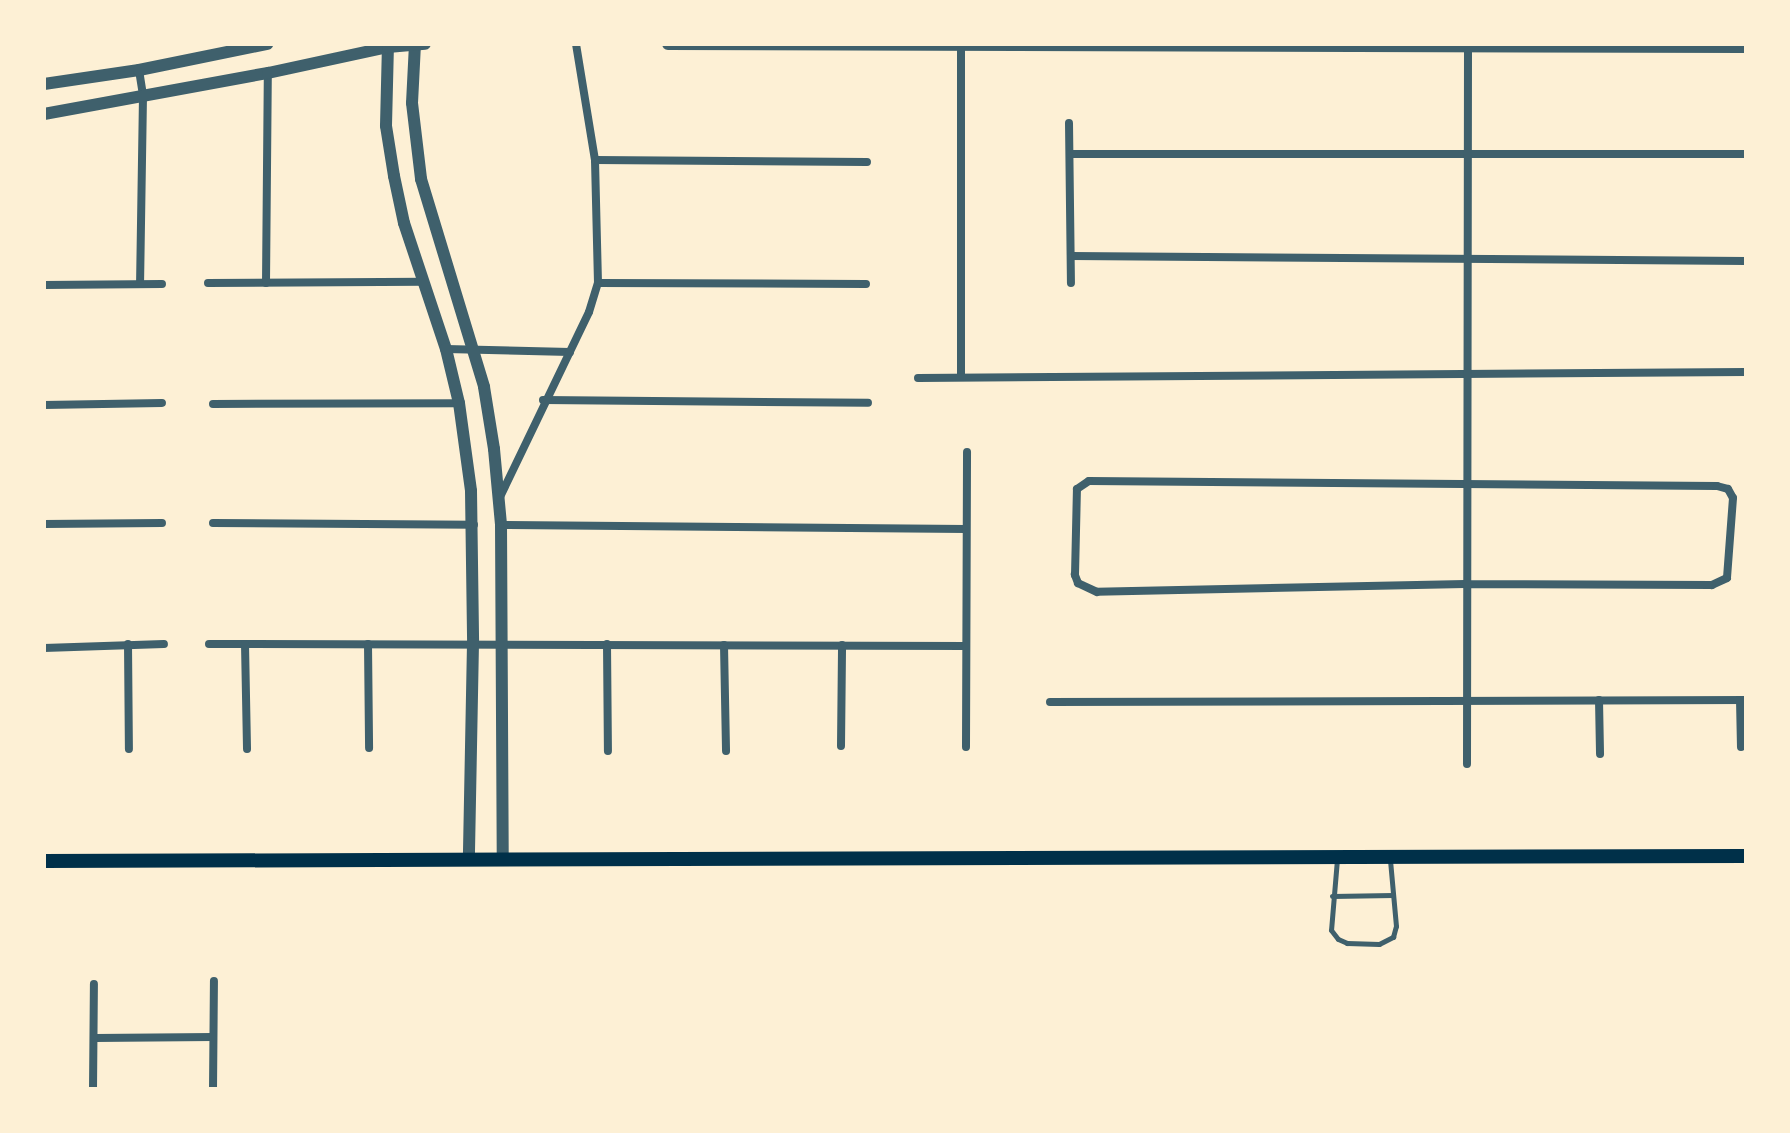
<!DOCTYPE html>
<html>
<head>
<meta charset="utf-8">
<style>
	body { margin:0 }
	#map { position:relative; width:1790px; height:1133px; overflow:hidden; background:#fdf0d5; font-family:Mulish,sans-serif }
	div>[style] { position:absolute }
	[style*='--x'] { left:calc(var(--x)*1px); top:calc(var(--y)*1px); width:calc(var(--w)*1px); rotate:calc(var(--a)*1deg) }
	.service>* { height:5px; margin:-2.5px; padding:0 2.5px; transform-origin:2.5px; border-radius:2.5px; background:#3f606c }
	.minor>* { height:8px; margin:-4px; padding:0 4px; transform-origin:4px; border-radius:4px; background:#3f606c }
	.tertiary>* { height:12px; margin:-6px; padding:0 6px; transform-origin:6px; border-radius:6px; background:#3f606c }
	.secondary>* { height:14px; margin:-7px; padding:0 7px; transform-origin:7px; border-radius:7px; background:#003049 }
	span { translate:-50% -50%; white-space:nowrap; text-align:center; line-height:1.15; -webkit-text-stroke:7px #fdf0d5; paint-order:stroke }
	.frame { position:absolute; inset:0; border:46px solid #fdf0d5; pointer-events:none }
</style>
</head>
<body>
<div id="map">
	<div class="service">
		<div style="--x:1337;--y:859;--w:71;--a:94.8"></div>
		<div style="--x:1331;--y:930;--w:11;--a:52"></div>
		<div style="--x:1338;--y:939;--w:10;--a:24"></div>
		<div style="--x:1347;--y:943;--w:32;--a:2"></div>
		<div style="--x:1379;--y:944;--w:16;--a:-27"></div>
		<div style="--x:1393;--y:937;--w:11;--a:-75"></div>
		<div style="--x:1396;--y:926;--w:66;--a:-95.2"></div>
		<div style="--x:1332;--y:896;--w:61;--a:-0.9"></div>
	</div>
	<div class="minor">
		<div style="--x:961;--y:44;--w:332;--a:90"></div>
		<div style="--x:139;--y:70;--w:26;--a:81"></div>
		<div style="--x:143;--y:96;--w:187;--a:90.9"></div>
		<div style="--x:1069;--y:123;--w:160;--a:89.3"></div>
		<div style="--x:1070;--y:154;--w:676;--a:0"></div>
		<div style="--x:595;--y:160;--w:272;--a:0.4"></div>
		<div style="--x:1071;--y:256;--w:675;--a:0.42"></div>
		<div style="--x:208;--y:283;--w:216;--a:-0.3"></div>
		<div style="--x:266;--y:283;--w:210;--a:-89.5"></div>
		<div style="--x:598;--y:283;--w:268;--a:0.2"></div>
		<div style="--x:44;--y:285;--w:118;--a:-0.5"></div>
		<div style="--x:446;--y:349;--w:124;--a:1.4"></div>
		<div style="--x:918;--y:378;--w:828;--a:-0.42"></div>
		<div style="--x:543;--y:400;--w:325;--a:0.5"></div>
		<div style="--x:213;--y:404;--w:246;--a:-0.2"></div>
		<div style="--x:44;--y:405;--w:118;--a:-1"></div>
		<div style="--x:1089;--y:481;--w:628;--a:0.46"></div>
		<div style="--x:1717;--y:486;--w:11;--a:15"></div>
		<div style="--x:1728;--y:489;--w:10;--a:61"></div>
		<div style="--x:1733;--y:498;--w:80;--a:94.3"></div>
		<div style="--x:1727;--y:578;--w:17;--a:155"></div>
		<div style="--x:1712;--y:585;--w:247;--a:-179.8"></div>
		<div style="--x:1465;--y:584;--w:368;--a:178.8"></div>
		<div style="--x:1097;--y:592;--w:21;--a:-155"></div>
		<div style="--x:1078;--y:583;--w:9;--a:-111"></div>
		<div style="--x:1075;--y:575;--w:86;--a:-88.7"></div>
		<div style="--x:1077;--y:489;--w:14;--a:-34"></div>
		<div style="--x:500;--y:497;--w:205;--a:-64.3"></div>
		<div style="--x:589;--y:312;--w:30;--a:-73"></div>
		<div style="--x:598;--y:283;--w:123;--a:-91.4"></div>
		<div style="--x:595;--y:160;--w:118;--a:-99.3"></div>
		<div style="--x:213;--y:523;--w:261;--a:0.4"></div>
		<div style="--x:44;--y:524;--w:118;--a:-0.5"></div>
		<div style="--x:501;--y:525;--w:465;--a:0.5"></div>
		<div style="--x:128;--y:644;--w:105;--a:89.5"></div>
		<div style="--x:209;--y:644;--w:757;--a:0.15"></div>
		<div style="--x:245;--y:644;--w:105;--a:88.9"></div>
		<div style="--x:368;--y:644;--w:104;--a:89.4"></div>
		<div style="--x:607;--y:644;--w:107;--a:89.5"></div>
		<div style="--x:724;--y:645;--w:106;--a:88.9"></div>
		<div style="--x:44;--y:648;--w:120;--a:-1.9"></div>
		<div style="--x:1599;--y:700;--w:54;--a:88.9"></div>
		<div style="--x:1740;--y:700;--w:47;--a:88.8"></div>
		<div style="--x:1050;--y:702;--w:696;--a:-0.16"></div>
		<div style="--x:841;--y:746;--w:101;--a:-89.4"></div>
		<div style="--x:966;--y:747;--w:295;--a:-89.8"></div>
		<div style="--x:1467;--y:764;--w:720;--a:-89.92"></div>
		<div style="--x:95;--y:1038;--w:118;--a:-0.5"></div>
		<div style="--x:93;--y:1089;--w:105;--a:-89.5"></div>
		<div style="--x:213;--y:1089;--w:108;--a:-89.5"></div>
	</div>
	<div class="tertiary">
		<div style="--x:388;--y:44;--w:82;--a:91.4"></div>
		<div style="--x:386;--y:126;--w:51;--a:80.9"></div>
		<div style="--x:394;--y:176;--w:48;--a:78"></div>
		<div style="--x:404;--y:223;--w:133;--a:71.6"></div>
		<div style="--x:446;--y:349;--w:56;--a:76.5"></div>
		<div style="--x:459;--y:403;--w:89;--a:82.2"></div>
		<div style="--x:471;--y:491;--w:152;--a:89.2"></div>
		<div style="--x:473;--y:643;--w:217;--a:91.1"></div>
		<div style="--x:415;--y:44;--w:59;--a:92.9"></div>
		<div style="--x:412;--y:103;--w:77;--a:83.2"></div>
		<div style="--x:421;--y:179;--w:217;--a:73.1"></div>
		<div style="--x:484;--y:387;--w:63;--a:80.8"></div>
		<div style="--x:494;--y:449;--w:76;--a:84.7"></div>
		<div style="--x:501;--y:525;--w:334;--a:89.7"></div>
		<div style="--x:668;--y:44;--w:1078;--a:0.16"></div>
		<div style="--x:44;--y:84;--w:96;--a:-8.4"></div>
		<div style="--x:139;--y:70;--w:131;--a:-11.5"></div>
		<div style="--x:44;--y:114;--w:228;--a:-10.4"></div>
		<div style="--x:268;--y:73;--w:123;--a:-12.2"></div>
		<div style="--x:388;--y:47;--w:37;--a:-5"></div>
	</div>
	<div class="secondary">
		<div style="--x:44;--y:861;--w:1702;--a:-0.17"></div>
	</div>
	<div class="frame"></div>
</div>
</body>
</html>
